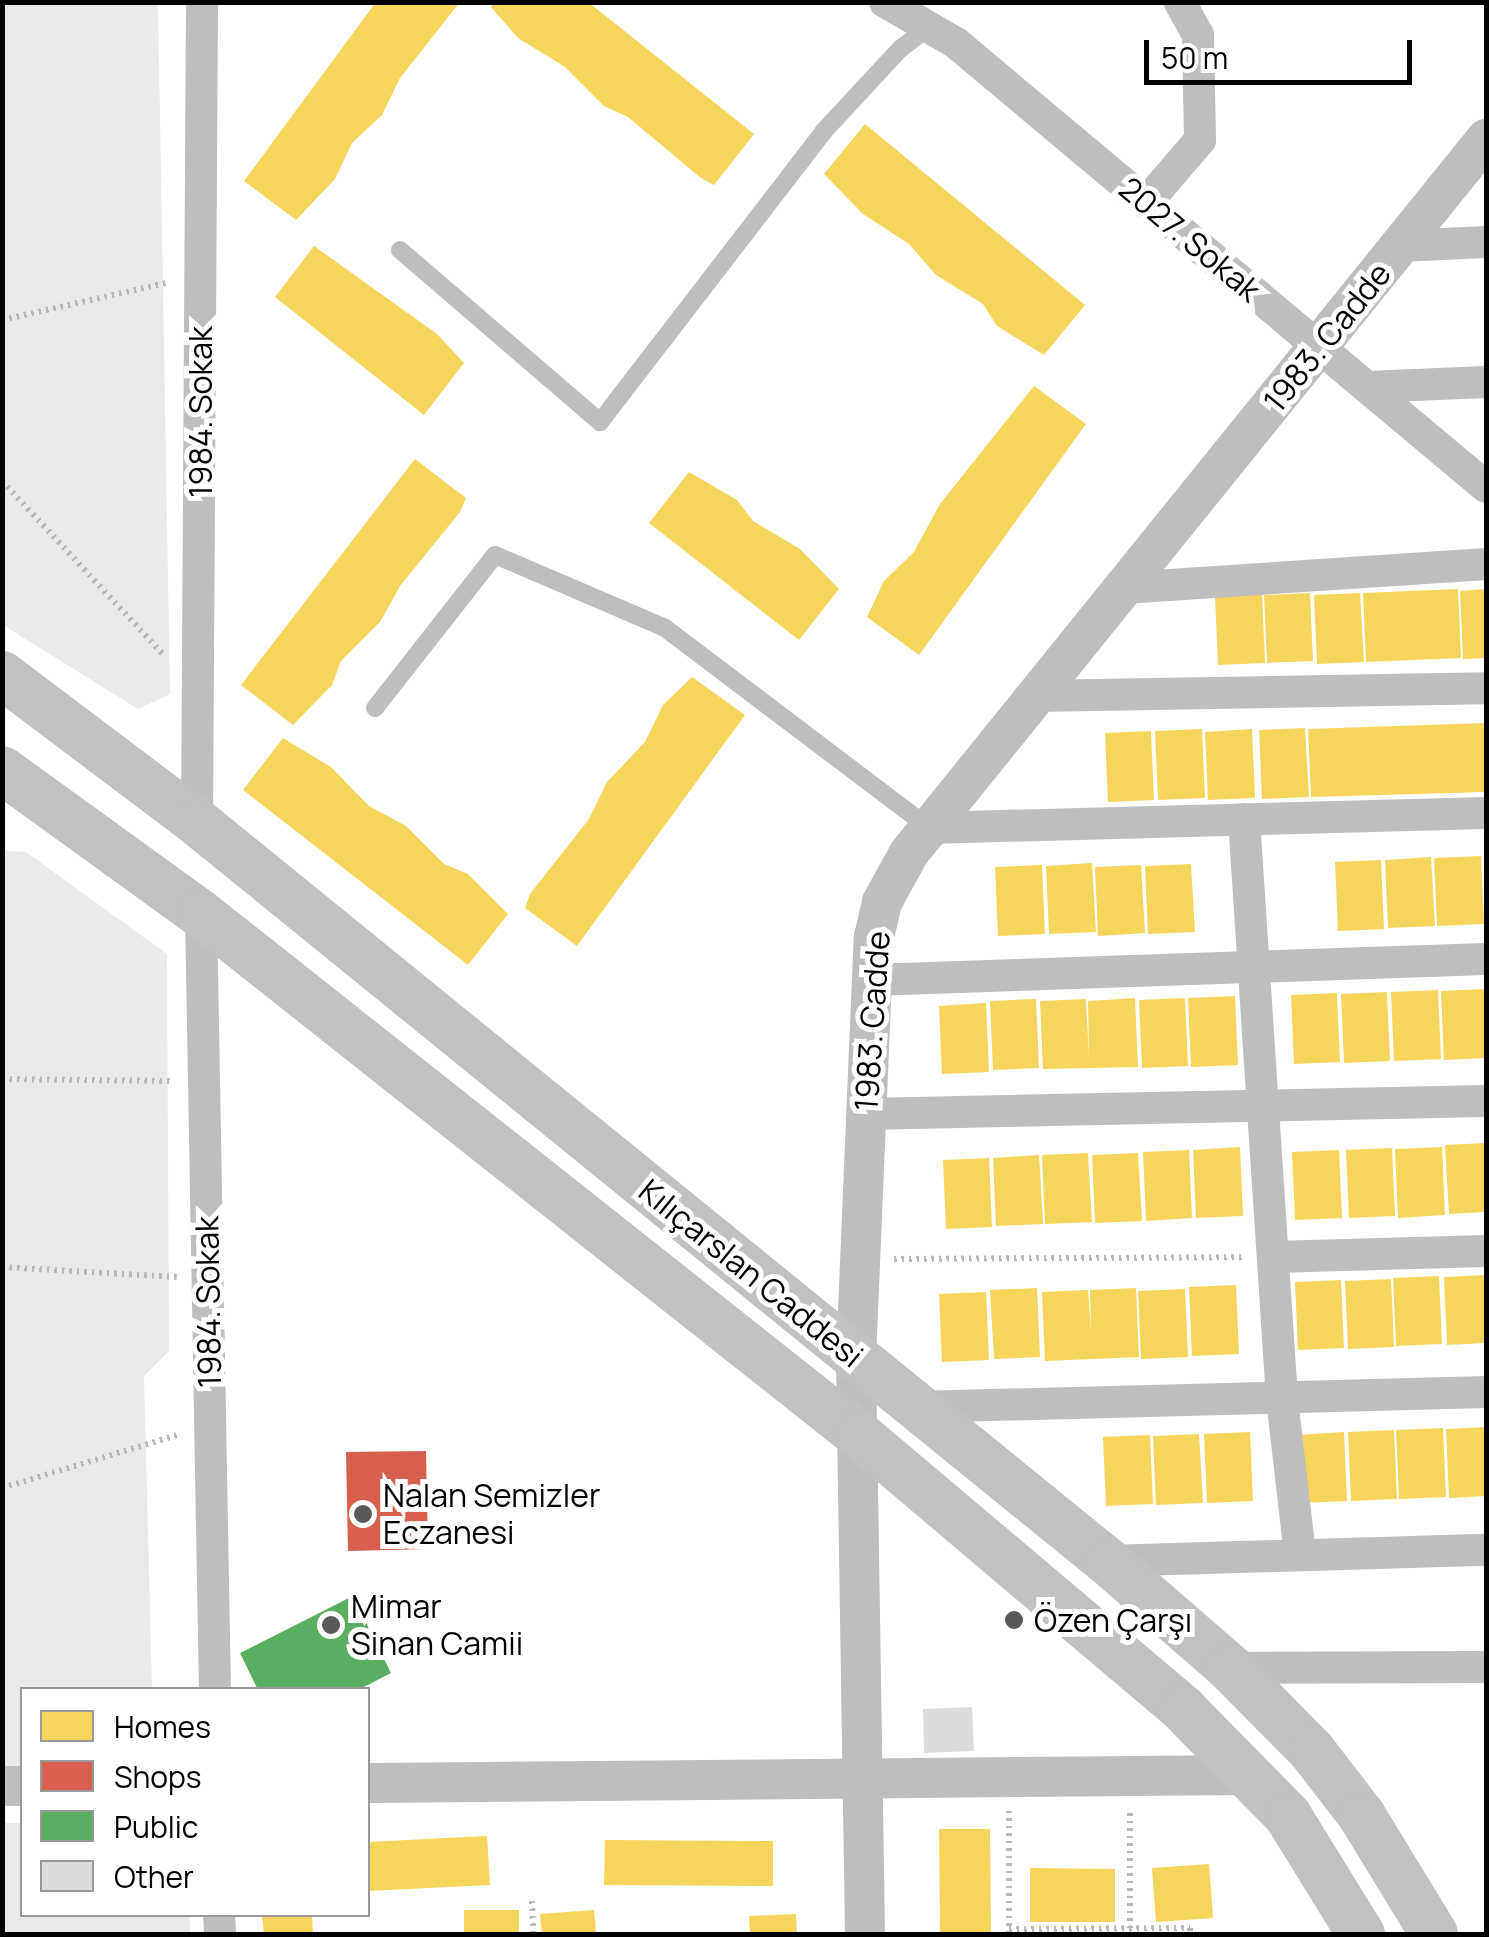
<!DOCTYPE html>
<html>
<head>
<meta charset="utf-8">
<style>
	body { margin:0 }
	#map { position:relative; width:1489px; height:1937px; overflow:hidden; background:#fff; font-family:Manrope,sans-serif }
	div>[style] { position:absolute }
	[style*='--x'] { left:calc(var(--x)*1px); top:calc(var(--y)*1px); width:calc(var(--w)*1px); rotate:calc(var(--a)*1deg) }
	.green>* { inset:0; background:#eaeaea }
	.homes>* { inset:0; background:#f6d55c }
	.shops>* { inset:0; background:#d6604d }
	.public>* { inset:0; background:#5aae61 }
	.building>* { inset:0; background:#dcdcdc }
	.path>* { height:6px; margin-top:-3px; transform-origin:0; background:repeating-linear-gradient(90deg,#b8b8b8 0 2.5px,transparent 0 7.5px) }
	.service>* { height:18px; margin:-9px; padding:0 9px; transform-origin:9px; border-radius:9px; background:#bebebe }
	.minor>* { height:32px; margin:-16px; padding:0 16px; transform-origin:16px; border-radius:16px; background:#bebebe }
	.tertiary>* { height:40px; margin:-20px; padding:0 20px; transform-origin:20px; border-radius:20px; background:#bebebe }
	.secondary>* { height:48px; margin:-24px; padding:0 24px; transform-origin:24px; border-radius:24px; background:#c1c1c1 }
	.dots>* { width:28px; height:28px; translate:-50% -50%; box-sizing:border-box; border:5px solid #fff; border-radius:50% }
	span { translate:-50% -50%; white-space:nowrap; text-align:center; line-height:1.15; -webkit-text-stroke:10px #fff; paint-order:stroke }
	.street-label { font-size:32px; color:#000 }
	.poi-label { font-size:32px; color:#000 }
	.left { translate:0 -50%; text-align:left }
	.frame { position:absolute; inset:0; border:5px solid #000; pointer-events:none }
	.legend { position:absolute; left:20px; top:1687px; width:350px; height:230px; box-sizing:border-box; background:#fff; border:2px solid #999; margin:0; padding:12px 18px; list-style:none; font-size:30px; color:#000 }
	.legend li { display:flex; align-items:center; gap:20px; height:50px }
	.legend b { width:50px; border:2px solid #999 }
	.scale { position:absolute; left:1144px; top:40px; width:268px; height:45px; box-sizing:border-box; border:5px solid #000; border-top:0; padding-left:12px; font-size:30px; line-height:35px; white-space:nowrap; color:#000; -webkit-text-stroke:8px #fff; paint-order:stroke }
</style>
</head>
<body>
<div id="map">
	<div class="green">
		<div style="clip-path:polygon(2px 3px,158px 3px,170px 694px,138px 709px,3px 625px)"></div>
		<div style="clip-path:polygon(3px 851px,26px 852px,167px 954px,169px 1351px,144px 1376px,152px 1689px,22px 1690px,22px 1768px,3px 1768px)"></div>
		<div style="clip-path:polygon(2px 1823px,22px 1823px,22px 1914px,190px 1915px,190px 1934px,3px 1934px)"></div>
	</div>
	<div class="homes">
		<div style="clip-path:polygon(376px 2px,460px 2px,400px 78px,382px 115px,352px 143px,335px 179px,296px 220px,244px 181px)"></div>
		<div style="clip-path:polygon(495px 2px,588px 2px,754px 134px,714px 185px,701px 178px,628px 117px,604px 106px,565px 67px,518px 38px,491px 7px)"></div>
		<div style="clip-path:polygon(865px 124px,1085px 305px,1044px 355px,997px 326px,983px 304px,936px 275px,909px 244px,863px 214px,824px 174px)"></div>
		<div style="clip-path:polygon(314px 246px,437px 334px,464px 363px,424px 415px,275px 297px)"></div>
		<div style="clip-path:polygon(1034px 386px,1086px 424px,919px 655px,867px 617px,884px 581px,914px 552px,940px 504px)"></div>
		<div style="clip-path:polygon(415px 459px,466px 498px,460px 512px,400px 586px,380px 622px,341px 661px,332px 685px,293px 725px,241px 685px)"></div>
		<div style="clip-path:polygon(689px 472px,737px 500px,753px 521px,800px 549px,839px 589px,799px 640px,649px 523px)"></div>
		<div style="clip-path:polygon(1458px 589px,1461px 658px,1366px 662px,1363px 593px)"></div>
		<div style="clip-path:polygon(1486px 589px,1486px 658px,1463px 659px,1460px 591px)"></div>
		<div style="clip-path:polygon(1310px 593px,1313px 661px,1267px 663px,1264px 595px)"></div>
		<div style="clip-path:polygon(1360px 593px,1364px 662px,1317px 664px,1314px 595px)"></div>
		<div style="clip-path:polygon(1262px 594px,1265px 663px,1218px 665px,1215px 596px)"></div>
		<div style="clip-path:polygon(692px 677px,745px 715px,577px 946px,525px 908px,530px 894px,589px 819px,607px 782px,645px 742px,663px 705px)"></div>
		<div style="clip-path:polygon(1486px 723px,1486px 792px,1311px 797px,1308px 729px)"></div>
		<div style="clip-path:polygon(1305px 728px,1309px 797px,1262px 799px,1259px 730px)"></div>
		<div style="clip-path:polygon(1202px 729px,1205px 798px,1158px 800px,1155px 731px)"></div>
		<div style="clip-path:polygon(1252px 729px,1255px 798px,1208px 800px,1205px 732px)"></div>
		<div style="clip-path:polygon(1151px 731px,1154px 800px,1108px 802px,1105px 733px)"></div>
		<div style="clip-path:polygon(283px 738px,331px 767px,369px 806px,406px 826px,444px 864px,468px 874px,508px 914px,468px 965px,243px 790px)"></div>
		<div style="clip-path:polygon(1481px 856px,1484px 924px,1437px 926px,1434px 858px)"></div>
		<div style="clip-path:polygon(1431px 857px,1435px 926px,1388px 928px,1385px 860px)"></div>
		<div style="clip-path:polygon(1381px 860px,1384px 929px,1338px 931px,1335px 862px)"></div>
		<div style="clip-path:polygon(1092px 863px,1096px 932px,1049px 934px,1046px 866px)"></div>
		<div style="clip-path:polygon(1191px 864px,1195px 932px,1148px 934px,1145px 866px)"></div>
		<div style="clip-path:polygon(1042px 865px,1045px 934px,998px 936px,995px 867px)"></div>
		<div style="clip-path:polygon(1141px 865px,1145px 933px,1098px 936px,1095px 867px)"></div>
		<div style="clip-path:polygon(1486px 989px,1486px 1058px,1444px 1060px,1441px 991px)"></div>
		<div style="clip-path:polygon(1438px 990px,1441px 1059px,1394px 1061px,1391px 992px)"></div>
		<div style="clip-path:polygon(1387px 992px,1390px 1061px,1344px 1063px,1341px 994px)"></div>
		<div style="clip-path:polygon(1337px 993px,1340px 1062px,1294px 1064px,1291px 995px)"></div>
		<div style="clip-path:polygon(1235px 996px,1238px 1065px,1191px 1067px,1188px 998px)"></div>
		<div style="clip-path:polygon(1135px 998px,1138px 1067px,1043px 1069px,1040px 1001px,1086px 999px,1089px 1058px,1088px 1001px)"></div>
		<div style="clip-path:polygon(1185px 998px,1188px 1066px,1142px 1068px,1139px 1000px)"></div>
		<div style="clip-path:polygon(1036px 999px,1039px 1068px,993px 1070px,990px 1001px)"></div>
		<div style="clip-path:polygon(986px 1003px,989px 1072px,942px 1074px,939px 1006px)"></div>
		<div style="clip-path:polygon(1486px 1143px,1486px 1212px,1449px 1214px,1445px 1145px)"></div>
		<div style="clip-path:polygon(1240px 1147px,1243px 1216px,1196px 1218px,1193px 1150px)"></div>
		<div style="clip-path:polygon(1442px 1147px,1445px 1215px,1398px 1218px,1395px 1149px)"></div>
		<div style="clip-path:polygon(1392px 1148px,1395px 1216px,1349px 1218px,1346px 1150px)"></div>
		<div style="clip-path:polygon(1189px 1150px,1192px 1218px,1146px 1221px,1143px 1152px)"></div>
		<div style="clip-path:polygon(1339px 1150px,1342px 1218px,1295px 1220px,1292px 1152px)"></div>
		<div style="clip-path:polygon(1088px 1153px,1092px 1222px,1045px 1224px,1042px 1155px)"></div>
		<div style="clip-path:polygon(1138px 1153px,1142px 1221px,1095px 1223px,1092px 1155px)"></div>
		<div style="clip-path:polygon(1039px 1155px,1043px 1224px,996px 1226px,993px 1158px)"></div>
		<div style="clip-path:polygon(989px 1158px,992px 1227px,946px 1229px,943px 1160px)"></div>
		<div style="clip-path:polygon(1486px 1275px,1486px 1343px,1447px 1345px,1444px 1277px)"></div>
		<div style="clip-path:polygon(1439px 1276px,1442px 1344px,1396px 1346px,1393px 1278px)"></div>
		<div style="clip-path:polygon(1391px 1279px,1394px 1347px,1348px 1349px,1345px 1281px)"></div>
		<div style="clip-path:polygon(1341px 1280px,1344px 1348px,1298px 1350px,1295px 1282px)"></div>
		<div style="clip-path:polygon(1236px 1285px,1239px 1354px,1192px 1356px,1189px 1287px)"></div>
		<div style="clip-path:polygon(1037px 1288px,1040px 1357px,994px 1359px,990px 1290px)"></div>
		<div style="clip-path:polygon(1136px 1288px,1139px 1357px,1045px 1361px,1042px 1292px,1088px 1290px,1091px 1332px,1090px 1290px)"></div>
		<div style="clip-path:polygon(1185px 1289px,1188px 1357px,1141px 1359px,1138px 1291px)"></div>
		<div style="clip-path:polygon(986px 1292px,989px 1360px,942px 1362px,939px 1294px)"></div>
		<div style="clip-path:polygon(1486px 1427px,1486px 1496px,1449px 1498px,1446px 1429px)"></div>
		<div style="clip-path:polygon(1443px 1428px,1446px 1497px,1399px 1499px,1396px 1430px)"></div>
		<div style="clip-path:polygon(1394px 1430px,1397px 1499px,1351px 1501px,1348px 1432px)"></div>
		<div style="clip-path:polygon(1250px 1432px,1253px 1501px,1207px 1503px,1204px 1434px)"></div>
		<div style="clip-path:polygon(1344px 1432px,1347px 1501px,1300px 1503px,1297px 1435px)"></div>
		<div style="clip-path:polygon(1199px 1434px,1203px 1503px,1156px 1505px,1153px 1436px)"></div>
		<div style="clip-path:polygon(1150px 1435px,1153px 1504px,1106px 1506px,1103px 1437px)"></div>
		<div style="clip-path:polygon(939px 1829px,990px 1829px,991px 1934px,940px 1934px)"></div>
		<div style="clip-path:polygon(487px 1836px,490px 1885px,368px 1891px,368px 1842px)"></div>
		<div style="clip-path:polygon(605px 1840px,773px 1841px,773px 1886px,604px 1885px)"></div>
		<div style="clip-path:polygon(1209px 1864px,1213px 1918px,1156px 1922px,1152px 1868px)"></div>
		<div style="clip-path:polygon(1030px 1868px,1115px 1869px,1115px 1922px,1030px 1922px)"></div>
		<div style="clip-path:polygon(464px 1910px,519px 1910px,519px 1934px,464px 1934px)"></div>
		<div style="clip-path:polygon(594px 1910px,596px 1934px,542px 1934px,540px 1914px)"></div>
		<div style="clip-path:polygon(312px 1914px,313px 1934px,264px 1934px,262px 1916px)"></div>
		<div style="clip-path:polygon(796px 1914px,797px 1934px,750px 1934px,749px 1916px)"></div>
	</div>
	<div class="shops">
		<div style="clip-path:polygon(426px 1451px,428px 1549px,348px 1551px,346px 1452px)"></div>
	</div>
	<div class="public">
		<div style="clip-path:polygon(353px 1596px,391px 1673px,358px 1690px,258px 1690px,240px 1653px)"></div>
	</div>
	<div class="building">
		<div style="clip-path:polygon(972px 1707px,974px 1751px,924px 1753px,923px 1709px)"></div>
	</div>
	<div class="path">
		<div style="--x:2;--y:320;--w:172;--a:-12.7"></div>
		<div style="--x:2;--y:481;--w:236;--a:47.1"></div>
		<div style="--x:2;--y:1079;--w:171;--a:0.7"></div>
		<div style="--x:894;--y:1259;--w:348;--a:-0.3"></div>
		<div style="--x:2;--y:1267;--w:175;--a:3.3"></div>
		<div style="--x:2;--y:1488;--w:187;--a:-16.8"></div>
		<div style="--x:1009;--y:1811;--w:123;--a:90"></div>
		<div style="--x:532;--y:1901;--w:33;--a:88"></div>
		<div style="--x:1130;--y:1928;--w:116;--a:-90"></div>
		<div style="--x:1009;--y:1929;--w:181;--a:-0.3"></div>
		<div style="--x:1190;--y:1928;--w:6;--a:90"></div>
	</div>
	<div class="service">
		<div style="--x:400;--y:250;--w:264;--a:40.7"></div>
		<div style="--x:600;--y:422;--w:366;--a:-52.4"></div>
		<div style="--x:823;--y:132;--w:113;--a:-47.1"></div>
		<div style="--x:900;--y:49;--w:38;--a:-37"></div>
		<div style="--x:375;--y:708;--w:194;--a:-51.9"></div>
		<div style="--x:495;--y:555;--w:185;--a:23.2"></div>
		<div style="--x:665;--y:628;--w:331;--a:37.1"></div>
	</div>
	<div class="minor">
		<div style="--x:885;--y:2;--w:82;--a:30"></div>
		<div style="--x:956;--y:43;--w:691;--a:39.95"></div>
		<div style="--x:1146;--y:203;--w:83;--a:-49.4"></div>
		<div style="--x:1200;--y:140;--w:105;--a:-91.1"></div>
		<div style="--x:1198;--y:35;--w:38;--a:-119"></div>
		<div style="--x:1399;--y:246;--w:87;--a:-2.6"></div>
		<div style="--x:1367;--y:387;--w:119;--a:-2.4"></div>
		<div style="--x:1124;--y:588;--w:363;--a:-3.8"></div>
		<div style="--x:1036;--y:696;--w:450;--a:-1"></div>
		<div style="--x:1244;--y:819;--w:581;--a:86.25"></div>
		<div style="--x:1282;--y:1399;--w:157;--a:83.4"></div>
		<div style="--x:197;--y:822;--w:820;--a:-89.65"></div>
		<div style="--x:929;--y:828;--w:557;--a:-1.54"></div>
		<div style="--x:201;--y:914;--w:776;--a:88.97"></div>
		<div style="--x:872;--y:980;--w:614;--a:-1.96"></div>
		<div style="--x:866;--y:1114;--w:620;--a:-1.2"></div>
		<div style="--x:1273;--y:1257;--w:213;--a:-1.6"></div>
		<div style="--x:917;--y:1407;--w:569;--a:-1.51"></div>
		<div style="--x:1107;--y:1561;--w:379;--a:-1.7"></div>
		<div style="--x:1230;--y:1668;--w:256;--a:-0.2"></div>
		<div style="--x:219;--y:1914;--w:20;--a:87"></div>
	</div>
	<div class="tertiary">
		<div style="--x:368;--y:1783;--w:882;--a:-0.52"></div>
		<div style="--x:2;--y:1786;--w:20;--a:0"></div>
		<div style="--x:865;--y:1934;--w:575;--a:-90.9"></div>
		<div style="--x:856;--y:1359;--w:422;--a:-87.6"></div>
		<div style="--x:874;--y:937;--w:36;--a:-77"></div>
		<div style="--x:882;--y:902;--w:56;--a:-61.1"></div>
		<div style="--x:909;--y:853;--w:918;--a:-51.06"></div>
	</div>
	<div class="secondary">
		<div style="--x:2;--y:675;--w:244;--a:37"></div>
		<div style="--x:197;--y:822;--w:1172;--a:39.08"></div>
		<div style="--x:1107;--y:1561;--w:163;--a:41"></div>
		<div style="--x:1230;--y:1668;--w:117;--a:45.3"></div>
		<div style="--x:1312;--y:1751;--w:82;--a:52.4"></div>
		<div style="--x:1362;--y:1816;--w:138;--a:58.6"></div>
		<div style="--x:2;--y:770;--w:246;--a:35.9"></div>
		<div style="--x:201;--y:914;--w:838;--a:38.36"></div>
		<div style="--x:858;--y:1434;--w:426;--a:40.2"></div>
		<div style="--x:1183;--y:1709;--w:150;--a:45.5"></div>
		<div style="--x:1288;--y:1816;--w:139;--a:58.3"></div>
	</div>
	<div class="dots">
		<div style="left:363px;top:1514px;background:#595959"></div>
		<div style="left:1014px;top:1620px;background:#595959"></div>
		<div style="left:331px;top:1625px;background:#595959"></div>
	</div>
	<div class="street-label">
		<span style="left:1190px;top:239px;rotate:40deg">2027. Sokak</span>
		<span style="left:1327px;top:337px;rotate:-51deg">1983. Cadde</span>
		<span style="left:200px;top:412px;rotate:-90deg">1984. Sokak</span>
		<span style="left:872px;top:1021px;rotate:-86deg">1983. Cadde</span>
		<span style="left:751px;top:1273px;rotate:39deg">Kılıçarslan Caddesi</span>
		<span style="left:208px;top:1302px;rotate:-91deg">1984. Sokak</span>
	</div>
	<div class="poi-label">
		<span class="left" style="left:383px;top:1514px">Nalan Semizler<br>Eczanesi</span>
		<span class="left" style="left:351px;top:1625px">Mimar<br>Sinan Camii</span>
		<span class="left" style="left:1034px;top:1620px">Özen Çarşı</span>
	</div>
	<div class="frame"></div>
	<ul class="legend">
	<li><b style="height:28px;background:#f6d55c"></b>Homes</li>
	<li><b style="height:28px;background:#d6604d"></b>Shops</li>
	<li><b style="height:28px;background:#5aae61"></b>Public</li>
	<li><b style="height:28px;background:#dcdcdc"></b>Other</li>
	</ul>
	<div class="scale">50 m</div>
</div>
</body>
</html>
